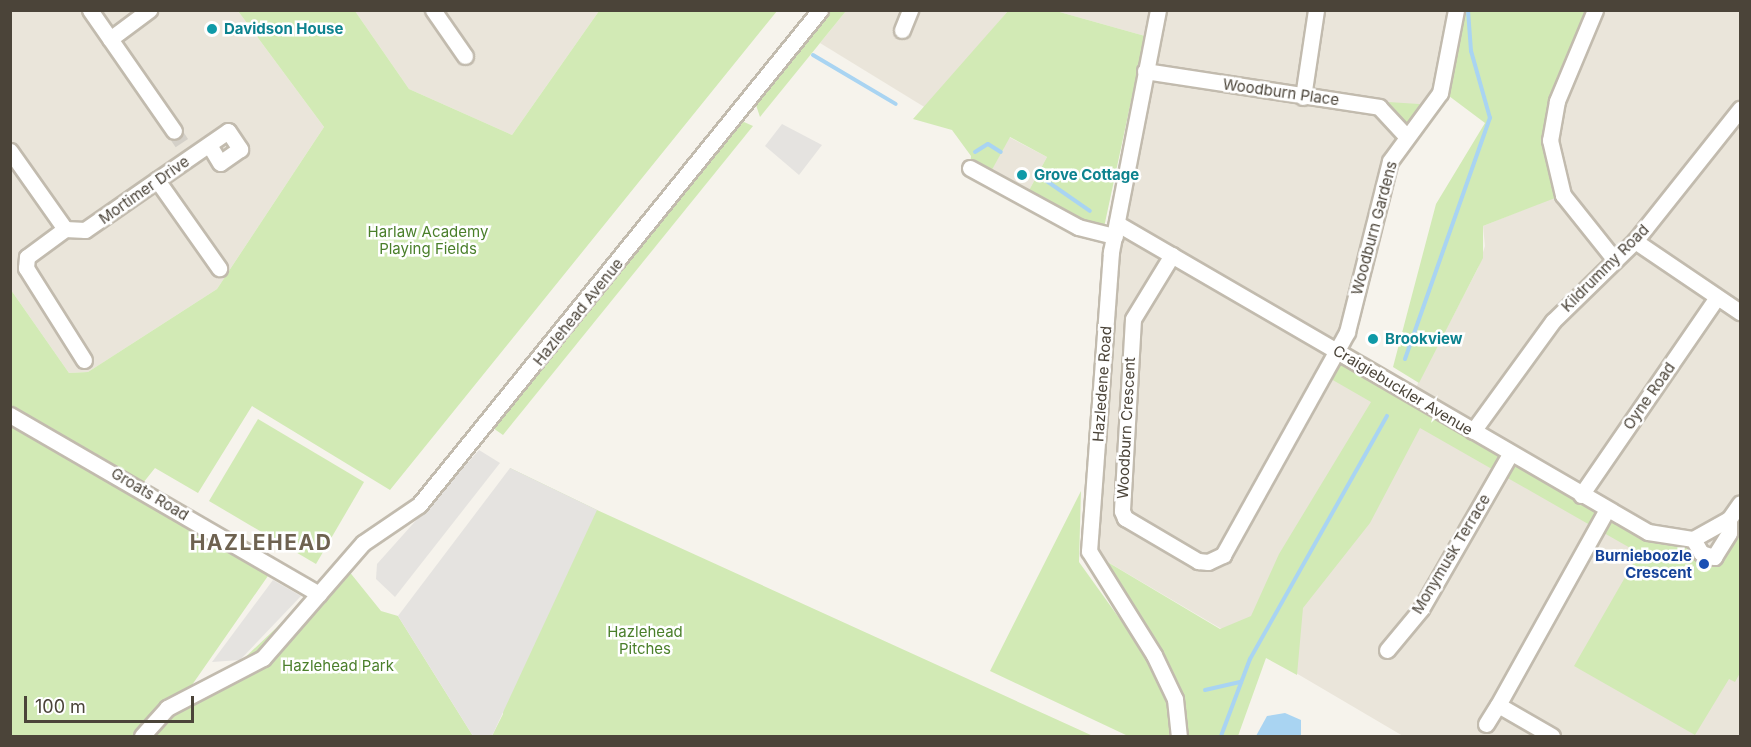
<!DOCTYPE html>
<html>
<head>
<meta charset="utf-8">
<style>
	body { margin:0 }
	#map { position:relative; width:1751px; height:747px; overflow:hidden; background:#f6f3ec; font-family:Inter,sans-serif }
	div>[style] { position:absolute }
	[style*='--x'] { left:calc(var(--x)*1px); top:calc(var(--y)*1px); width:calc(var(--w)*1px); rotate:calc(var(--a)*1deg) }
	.residential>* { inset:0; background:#eae5da }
	.green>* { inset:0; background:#d2eab5 }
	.parking>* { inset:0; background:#e5e3e0 }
	.water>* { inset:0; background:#a9d4f2 }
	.stream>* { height:4px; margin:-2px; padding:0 2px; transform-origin:2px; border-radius:2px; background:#a9d4f2 }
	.minor-tunnel>* { height:15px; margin-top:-7.5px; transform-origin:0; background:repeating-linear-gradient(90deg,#d4d0c8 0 15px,transparent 0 23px) }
	.roads { filter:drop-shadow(2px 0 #c2bbae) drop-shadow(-2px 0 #c2bbae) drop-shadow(0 2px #c2bbae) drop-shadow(0 -2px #c2bbae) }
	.minor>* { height:15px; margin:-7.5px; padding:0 7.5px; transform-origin:7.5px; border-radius:7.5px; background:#fff }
	.dots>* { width:16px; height:16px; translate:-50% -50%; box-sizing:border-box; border:3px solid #fff; border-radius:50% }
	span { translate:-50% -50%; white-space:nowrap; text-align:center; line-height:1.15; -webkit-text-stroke:5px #fff; paint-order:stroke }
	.culture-label { font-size:15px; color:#0d838f; font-weight:700 }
	.left { translate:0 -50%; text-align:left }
	.street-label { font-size:15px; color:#4b4439 }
	.park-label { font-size:15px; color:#4a7f2a }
	.transit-label { font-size:15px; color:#164399; font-weight:700 }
	.right { translate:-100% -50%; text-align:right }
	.district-label { font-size:21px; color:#6e6250; font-weight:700; letter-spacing:1.5px }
	.frame { position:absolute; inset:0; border:12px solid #4b4439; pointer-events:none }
	.scale { position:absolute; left:24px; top:696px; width:170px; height:27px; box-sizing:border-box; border:3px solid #4b4439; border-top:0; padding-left:8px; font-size:18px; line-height:21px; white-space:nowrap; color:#4b4439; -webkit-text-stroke:4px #fff; paint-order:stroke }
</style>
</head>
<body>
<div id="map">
	<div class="residential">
		<div style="clip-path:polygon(10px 11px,238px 11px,324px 127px,217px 289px,88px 372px,69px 373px,11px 290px)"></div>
		<div style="clip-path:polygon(355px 11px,599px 11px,512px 135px,409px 89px)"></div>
		<div style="clip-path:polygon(846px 11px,1008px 11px,926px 108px,820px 43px)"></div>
		<div style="clip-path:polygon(1056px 11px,1456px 11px,1439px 93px,1405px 135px,1337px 350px,1412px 395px,1478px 268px,1485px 246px,1483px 226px,1563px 194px,1550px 140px,1595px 11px,1740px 11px,1740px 736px,1403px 736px,1089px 551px,1111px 252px,1153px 33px,1145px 36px)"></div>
		<div style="clip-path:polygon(1009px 137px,1047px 157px,1026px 196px,988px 177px)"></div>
	</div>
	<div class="green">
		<div style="clip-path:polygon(238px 11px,355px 11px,409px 89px,512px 135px,599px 11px,777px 11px,390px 490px,252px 406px,198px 493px,155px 468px,143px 483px,11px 406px,11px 290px,69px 373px,88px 372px,217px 289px,324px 127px)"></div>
		<div style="clip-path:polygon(826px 11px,846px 11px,760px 117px,755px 102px)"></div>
		<div style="clip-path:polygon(1008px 11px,1056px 11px,1145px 36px,1103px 232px,1026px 196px,1047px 157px,1010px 137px,988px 177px,970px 168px,971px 156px,952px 130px,913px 119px)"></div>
		<div style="clip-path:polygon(1461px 11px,1595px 11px,1553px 120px,1563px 195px,1483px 226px,1483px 258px,1419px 383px,1393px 367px,1436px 204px,1485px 123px,1445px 93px)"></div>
		<div style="clip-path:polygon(1388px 102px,1419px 104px,1428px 111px,1405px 135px,1379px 107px)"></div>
		<div style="clip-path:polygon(744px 122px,753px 126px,503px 435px,490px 426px,735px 125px)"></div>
		<div style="clip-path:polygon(1345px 355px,1648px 532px,1693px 539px,1706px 556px,1740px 503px,1740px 673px,1735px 682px,1729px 679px,1695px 735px,1574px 666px,1639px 553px,1420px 428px,1370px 523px,1303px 608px,1297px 675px,1266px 658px,1238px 736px,1179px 736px,1175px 699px,1089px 551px,1220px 629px,1251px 616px,1279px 554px,1371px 402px,1331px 379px)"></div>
		<div style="clip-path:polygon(258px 419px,364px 482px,316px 564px,209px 501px)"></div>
		<div style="clip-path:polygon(10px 423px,270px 573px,192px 685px,236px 666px,310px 596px,348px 570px,381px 611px,398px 616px,473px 736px,11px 736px)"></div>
		<div style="clip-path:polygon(510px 468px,597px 510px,1093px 736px,492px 736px,503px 714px)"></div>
		<div style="clip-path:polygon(1081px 491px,1079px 562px,1150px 661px,1171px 705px,1169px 736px,1128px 736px,990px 671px)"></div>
	</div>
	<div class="parking">
		<div style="clip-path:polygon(782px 124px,822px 145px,799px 175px,765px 146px)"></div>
		<div style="clip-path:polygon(479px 450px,500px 463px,395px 597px,376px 579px,377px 564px)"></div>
		<div style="clip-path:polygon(510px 468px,597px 510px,492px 736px,473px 736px,398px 616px)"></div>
		<div style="clip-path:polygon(273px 580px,301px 596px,240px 660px,212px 662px)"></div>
	</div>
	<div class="water">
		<div style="clip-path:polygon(1285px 713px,1301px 720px,1301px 736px,1256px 736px,1267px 716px)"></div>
	</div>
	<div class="stream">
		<div style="--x:813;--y:55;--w:96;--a:30.6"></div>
		<div style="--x:975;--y:152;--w:15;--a:-32"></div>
		<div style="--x:988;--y:144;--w:15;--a:32"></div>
		<div style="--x:1038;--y:175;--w:63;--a:34.7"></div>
		<div style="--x:1405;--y:359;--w:256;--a:-70.6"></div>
		<div style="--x:1490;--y:118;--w:70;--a:-105.8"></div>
		<div style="--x:1471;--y:51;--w:41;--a:-94.2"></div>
		<div style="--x:1205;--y:690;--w:37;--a:-13"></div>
		<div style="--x:1221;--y:736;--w:82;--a:-69.4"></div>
		<div style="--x:1250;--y:659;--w:279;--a:-60.6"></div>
	</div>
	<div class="minor-tunnel">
		<div style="--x:174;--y:131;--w:14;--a:56"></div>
	</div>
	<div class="roads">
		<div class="minor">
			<div style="--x:90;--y:10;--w:147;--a:55.2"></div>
			<div style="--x:433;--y:10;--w:56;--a:55.2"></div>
			<div style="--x:1158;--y:10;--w:247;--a:101"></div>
			<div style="--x:1111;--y:252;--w:300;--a:94.2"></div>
			<div style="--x:1089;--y:551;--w:123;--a:58"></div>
			<div style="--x:1154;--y:655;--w:49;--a:64.5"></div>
			<div style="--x:1175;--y:699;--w:37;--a:84"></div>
			<div style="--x:1595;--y:10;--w:99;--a:112.7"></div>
			<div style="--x:1557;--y:101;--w:40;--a:100"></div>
			<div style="--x:1550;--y:140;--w:57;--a:76.7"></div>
			<div style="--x:1563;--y:195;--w:82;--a:51.4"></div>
			<div style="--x:902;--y:30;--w:22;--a:-68"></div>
			<div style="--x:110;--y:39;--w:49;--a:-36.6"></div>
			<div style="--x:1145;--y:71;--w:237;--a:8.7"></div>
			<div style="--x:1379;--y:107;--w:38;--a:47"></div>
			<div style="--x:1303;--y:97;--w:88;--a:-81.5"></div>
			<div style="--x:10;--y:151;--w:95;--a:54.8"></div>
			<div style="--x:970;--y:168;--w:123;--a:28.6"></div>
			<div style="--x:1078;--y:227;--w:38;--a:14"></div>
			<div style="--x:157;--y:180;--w:108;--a:54.8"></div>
			<div style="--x:1118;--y:224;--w:613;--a:30.16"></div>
			<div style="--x:1648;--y:532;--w:46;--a:8.8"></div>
			<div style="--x:1693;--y:539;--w:41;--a:-29.1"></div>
			<div style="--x:1729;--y:519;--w:19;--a:-55"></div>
			<div style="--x:1635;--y:241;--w:127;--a:34.1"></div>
			<div style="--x:1172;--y:255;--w:75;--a:121.4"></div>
			<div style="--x:1133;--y:319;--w:192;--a:93.3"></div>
			<div style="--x:1122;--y:511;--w:8;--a:67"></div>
			<div style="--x:1125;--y:518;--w:85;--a:30.5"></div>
			<div style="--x:1198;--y:561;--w:10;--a:6"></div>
			<div style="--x:1208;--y:562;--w:17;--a:-25"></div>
			<div style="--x:1223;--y:555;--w:255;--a:-60.9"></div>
			<div style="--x:1347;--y:332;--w:176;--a:-75.9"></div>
			<div style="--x:1390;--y:161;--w:84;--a:-53.7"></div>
			<div style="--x:1440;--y:93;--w:85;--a:-79.1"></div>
			<div style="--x:84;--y:360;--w:109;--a:-122.2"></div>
			<div style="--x:26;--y:268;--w:11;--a:-85"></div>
			<div style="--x:27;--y:257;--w:47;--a:-36.4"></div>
			<div style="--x:65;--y:229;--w:20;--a:3"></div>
			<div style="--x:85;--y:230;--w:88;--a:-34.8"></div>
			<div style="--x:157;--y:180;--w:86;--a:-34.6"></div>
			<div style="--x:228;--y:131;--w:22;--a:56"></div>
			<div style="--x:240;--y:149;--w:24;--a:145"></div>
			<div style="--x:220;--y:163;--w:21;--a:-121"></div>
			<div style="--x:10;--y:415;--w:357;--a:30.1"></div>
			<div style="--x:1473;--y:431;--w:136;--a:-54"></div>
			<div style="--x:1553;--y:321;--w:115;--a:-44.3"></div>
			<div style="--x:1635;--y:241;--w:169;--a:-51.5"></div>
			<div style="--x:1581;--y:495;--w:240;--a:-55.5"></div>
			<div style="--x:1693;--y:539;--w:16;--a:60"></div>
			<div style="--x:1701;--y:553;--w:14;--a:17"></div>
			<div style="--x:1714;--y:557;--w:28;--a:-58"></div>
			<div style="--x:1729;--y:533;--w:14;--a:-90"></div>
			<div style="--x:1387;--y:650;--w:53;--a:-50.3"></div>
			<div style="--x:1421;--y:609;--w:179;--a:-60.1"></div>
			<div style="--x:1486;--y:724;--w:22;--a:-58"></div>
			<div style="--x:142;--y:736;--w:38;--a:-48"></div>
			<div style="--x:167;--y:708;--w:108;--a:-27.5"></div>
			<div style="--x:263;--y:658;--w:152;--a:-49"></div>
			<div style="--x:363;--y:543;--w:68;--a:-34.2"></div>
			<div style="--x:419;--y:505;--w:637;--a:-50.99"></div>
			<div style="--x:1552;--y:736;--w:62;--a:-150.1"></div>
			<div style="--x:1498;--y:705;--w:224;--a:-60.9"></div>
		</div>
	</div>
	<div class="dots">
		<div style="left:212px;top:29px;background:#0f9aa8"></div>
		<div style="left:1022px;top:175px;background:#0f9aa8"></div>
		<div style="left:1373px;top:339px;background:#0f9aa8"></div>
		<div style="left:1704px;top:564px;background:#1a4fb4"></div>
	</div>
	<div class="culture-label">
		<span class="left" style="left:224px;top:29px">Davidson House</span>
		<span class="left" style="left:1034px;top:175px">Grove Cottage</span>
		<span class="left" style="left:1385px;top:339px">Brookview</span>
	</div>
	<div class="street-label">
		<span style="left:1281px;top:92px;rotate:8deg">Woodburn Place</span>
		<span style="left:144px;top:190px;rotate:-35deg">Mortimer Drive</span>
		<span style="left:1374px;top:228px;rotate:-75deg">Woodburn Gardens</span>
		<span style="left:1605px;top:268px;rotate:-45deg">Kildrummy Road</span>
		<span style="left:578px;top:312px;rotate:-51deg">Hazlehead Avenue</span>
		<span style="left:1102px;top:384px;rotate:-86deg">Hazledene Road</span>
		<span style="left:1403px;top:390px;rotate:31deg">Craigiebuckler Avenue</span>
		<span style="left:1649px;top:396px;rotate:-55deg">Oyne Road</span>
		<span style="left:1126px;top:428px;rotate:-87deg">Woodburn Crescent</span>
		<span style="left:150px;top:494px;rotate:31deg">Groats Road</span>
		<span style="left:1451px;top:554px;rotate:-59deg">Monymusk Terrace</span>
	</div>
	<div class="park-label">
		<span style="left:428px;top:240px">Harlaw Academy<br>Playing Fields</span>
		<span style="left:645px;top:640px">Hazlehead<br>Pitches</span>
		<span style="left:338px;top:666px">Hazlehead Park</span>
	</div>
	<div class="transit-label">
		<span class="right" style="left:1692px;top:564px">Burnieboozle<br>Crescent</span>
	</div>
	<div class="district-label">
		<span style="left:261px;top:543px">HAZLEHEAD</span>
	</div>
	<div class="frame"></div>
	<div class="scale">100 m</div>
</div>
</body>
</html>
